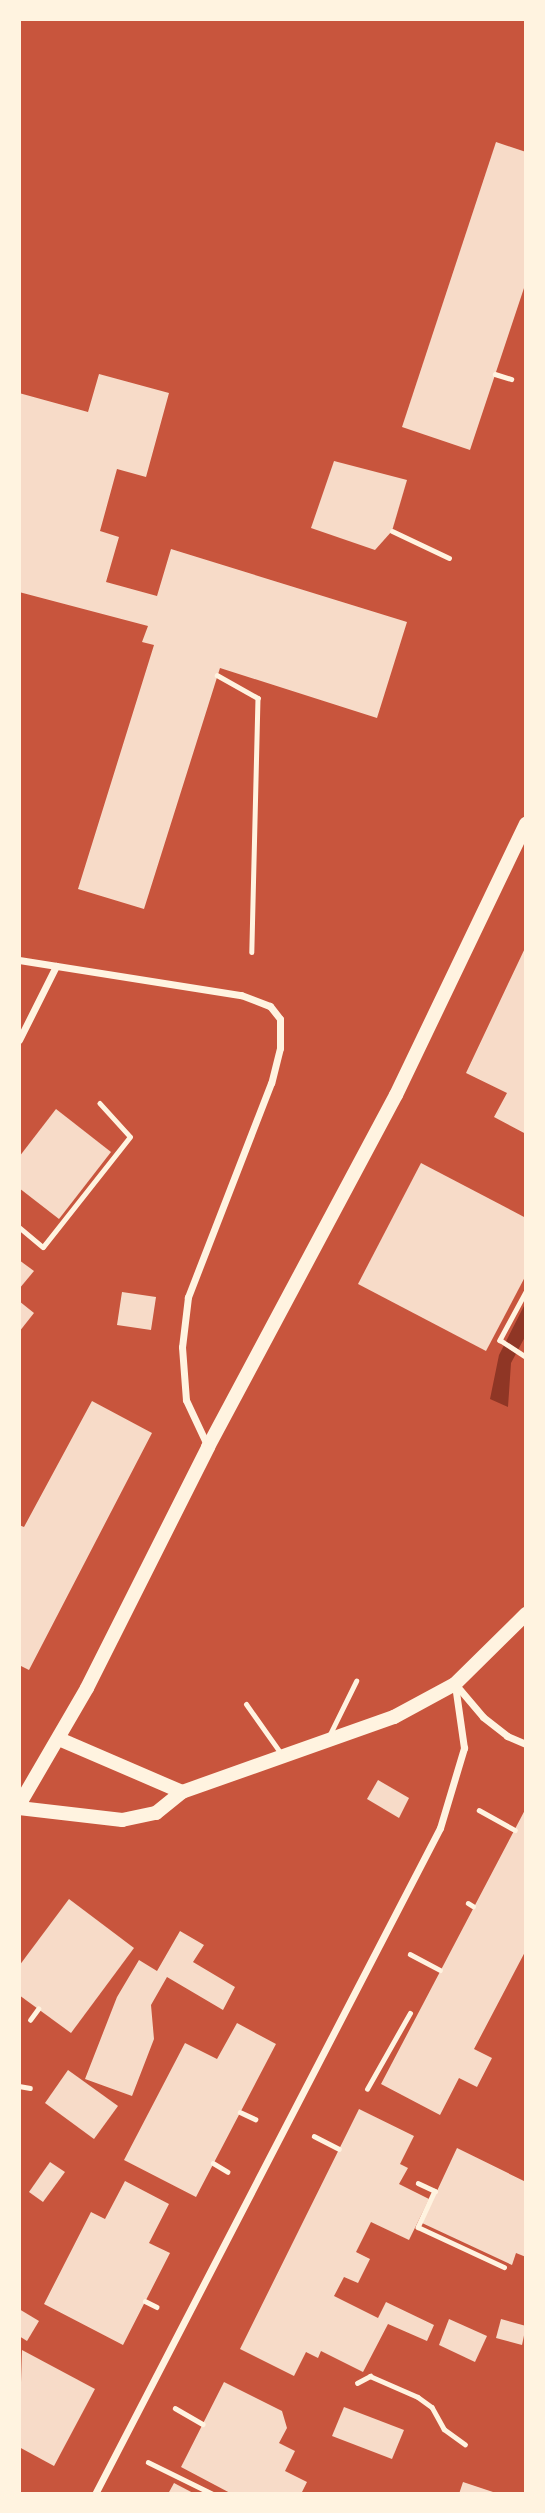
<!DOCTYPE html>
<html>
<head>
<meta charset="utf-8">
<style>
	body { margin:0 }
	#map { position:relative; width:545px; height:2513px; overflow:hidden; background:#c8553d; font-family:Merriweather,serif }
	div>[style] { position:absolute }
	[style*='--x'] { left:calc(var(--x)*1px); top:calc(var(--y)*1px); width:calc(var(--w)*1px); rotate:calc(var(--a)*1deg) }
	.water>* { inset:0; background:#8f3625 }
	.building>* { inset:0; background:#f7dbc8 }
	.path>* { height:4.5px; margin:-2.25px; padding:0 2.25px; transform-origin:2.25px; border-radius:2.25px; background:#fff3e0 }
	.service>* { height:5px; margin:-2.5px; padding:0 2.5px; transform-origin:2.5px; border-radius:2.5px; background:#fff3e0 }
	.minor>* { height:7px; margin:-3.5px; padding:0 3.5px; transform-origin:3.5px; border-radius:3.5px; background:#fff3e0 }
	.secondary>* { height:14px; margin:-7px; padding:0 7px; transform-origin:7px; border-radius:7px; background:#fff3e0 }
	span { translate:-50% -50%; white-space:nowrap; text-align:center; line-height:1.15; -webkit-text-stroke:5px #fff3e0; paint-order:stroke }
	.frame { position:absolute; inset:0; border:21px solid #fff3e0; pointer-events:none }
</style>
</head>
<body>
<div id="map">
	<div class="water">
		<div style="clip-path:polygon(526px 1302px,526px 1335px,511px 1363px,508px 1407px,490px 1399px,499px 1355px)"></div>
	</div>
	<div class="building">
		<div style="clip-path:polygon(496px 142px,526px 152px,526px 282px,470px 450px,402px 427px)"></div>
		<div style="clip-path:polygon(99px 374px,169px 393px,146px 477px,117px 469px,100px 531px,119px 537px,106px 582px,157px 596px,171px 549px,407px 622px,377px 718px,220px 668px,144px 909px,78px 889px,154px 645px,142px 642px,148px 626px,19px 592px,19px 393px,88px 412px)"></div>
		<div style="clip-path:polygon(334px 461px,407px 480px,392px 531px,375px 550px,311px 528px)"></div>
		<div style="clip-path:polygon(526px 946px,526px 1134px,494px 1117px,507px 1093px,466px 1073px)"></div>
		<div style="clip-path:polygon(56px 1109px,111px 1152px,59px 1219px,19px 1188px,19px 1157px)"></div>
		<div style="clip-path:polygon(421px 1163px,526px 1218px,526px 1275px,486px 1351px,358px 1284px)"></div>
		<div style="clip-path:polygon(19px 1260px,34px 1271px,19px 1289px)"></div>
		<div style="clip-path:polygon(122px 1292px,156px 1297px,151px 1330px,117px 1325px)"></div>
		<div style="clip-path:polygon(19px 1301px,34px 1313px,19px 1332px)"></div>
		<div style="clip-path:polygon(92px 1401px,152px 1433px,29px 1670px,19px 1665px,19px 1525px,24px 1527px)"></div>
		<div style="clip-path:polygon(378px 1780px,409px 1798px,399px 1818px,367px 1799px)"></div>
		<div style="clip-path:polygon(526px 1808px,526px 1950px,474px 2049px,492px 2058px,477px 2087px,459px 2078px,440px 2115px,381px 2084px)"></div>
		<div style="clip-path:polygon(69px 1899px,134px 1948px,71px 2033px,19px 1995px,19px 1966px)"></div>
		<div style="clip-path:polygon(180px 1931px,204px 1945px,193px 1962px,235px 1987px,223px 2010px,167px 1977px,151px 2005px,154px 2039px,132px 2096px,85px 2079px,117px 1997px,139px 1960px,157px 1971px)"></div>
		<div style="clip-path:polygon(237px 2023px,276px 2044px,196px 2197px,124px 2160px,185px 2043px,217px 2059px)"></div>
		<div style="clip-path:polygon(68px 2070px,118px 2106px,94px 2139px,45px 2103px)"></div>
		<div style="clip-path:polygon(359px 2109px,414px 2136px,400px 2164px,408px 2168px,399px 2184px,429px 2199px,409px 2240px,371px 2222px,356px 2252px,370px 2259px,358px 2283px,344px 2277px,334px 2296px,378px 2318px,386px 2302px,434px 2325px,427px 2341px,388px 2324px,363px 2372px,321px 2351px,318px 2358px,306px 2352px,294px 2376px,240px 2349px)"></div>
		<div style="clip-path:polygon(457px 2148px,526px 2182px,526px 2257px,516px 2253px,512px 2265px,422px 2223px)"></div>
		<div style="clip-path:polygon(50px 2162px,65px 2172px,43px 2202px,29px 2192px)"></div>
		<div style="clip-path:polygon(125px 2181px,169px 2204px,149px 2243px,170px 2253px,123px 2345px,44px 2304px,91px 2212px,105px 2219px)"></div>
		<div style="clip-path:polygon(19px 2309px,39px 2321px,27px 2341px,19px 2336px)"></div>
		<div style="clip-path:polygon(449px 2319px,487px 2336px,475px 2362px,439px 2345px)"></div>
		<div style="clip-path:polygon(501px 2319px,526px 2326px,522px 2345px,496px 2338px)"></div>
		<div style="clip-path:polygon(22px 2350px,95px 2389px,54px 2466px,19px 2447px)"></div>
		<div style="clip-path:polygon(224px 2382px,282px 2411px,287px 2428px,279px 2443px,295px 2451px,285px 2471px,307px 2482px,301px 2494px,232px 2494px,181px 2467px)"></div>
		<div style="clip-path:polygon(344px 2407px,404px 2430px,392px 2459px,332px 2436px)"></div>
		<div style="clip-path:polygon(463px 2482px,496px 2493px,496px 2494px,459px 2494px)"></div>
		<div style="clip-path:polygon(174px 2483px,195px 2494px,168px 2494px)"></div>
	</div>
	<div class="path">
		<div style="--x:495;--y:374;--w:17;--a:17"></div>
		<div style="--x:217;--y:675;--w:47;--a:29.3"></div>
		<div style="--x:258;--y:698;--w:254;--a:91.4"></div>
		<div style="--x:19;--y:1227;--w:31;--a:40"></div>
		<div style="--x:43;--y:1247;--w:140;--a:-51.7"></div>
		<div style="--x:130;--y:1137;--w:45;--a:-132.3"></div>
		<div style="--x:526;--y:1292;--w:55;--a:118.4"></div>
		<div style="--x:500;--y:1340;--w:31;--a:33"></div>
		<div style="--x:479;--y:1810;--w:41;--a:29.1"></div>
		<div style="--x:468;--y:1903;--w:6;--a:31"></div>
		<div style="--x:410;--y:1954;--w:34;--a:28"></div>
		<div style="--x:30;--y:2020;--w:14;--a:-54"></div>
		<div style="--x:19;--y:2086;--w:11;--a:10"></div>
		<div style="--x:367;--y:2089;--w:87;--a:-60.5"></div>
		<div style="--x:240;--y:2112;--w:17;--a:25"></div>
		<div style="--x:314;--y:2136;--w:28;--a:27"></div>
		<div style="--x:213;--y:2163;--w:17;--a:31"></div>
		<div style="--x:418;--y:2183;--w:19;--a:25"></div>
		<div style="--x:435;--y:2191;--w:40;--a:115"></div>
		<div style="--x:418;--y:2227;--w:95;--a:24.9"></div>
		<div style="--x:145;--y:2301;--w:13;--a:27"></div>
		<div style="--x:357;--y:2383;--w:15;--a:-28"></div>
		<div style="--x:370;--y:2376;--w:52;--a:23.6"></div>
		<div style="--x:418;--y:2397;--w:17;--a:36"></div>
		<div style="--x:432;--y:2407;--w:25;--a:61"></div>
		<div style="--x:444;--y:2429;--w:26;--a:36"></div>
		<div style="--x:175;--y:2408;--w:32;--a:30"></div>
		<div style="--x:148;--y:2462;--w:72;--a:26.2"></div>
	</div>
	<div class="service">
		<div style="--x:392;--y:531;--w:63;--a:25.3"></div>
		<div style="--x:246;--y:1704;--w:62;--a:54.8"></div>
		<div style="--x:328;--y:1738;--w:64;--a:-63.8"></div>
	</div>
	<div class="minor">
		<div style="--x:19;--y:960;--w:225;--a:9"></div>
		<div style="--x:241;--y:995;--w:31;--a:21"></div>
		<div style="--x:270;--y:1006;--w:16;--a:52"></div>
		<div style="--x:280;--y:1019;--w:29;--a:90"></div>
		<div style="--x:280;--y:1048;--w:36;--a:104"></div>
		<div style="--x:271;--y:1083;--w:230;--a:111.2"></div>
		<div style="--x:188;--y:1297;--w:50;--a:96.8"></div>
		<div style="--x:182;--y:1347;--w:53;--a:85.7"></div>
		<div style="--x:186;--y:1400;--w:52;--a:64.9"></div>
		<div style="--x:19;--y:1040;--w:83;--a:-63.4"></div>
		<div style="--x:456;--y:1685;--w:42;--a:49.8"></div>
		<div style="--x:483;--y:1717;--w:31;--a:38"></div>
		<div style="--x:507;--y:1736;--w:21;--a:23"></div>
		<div style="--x:95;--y:2494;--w:750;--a:-62.62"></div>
		<div style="--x:440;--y:1828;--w:84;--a:-73.3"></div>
		<div style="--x:464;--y:1748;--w:64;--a:-98.1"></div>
	</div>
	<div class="secondary">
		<div style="--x:59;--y:1739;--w:134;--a:23.3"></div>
		<div style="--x:19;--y:1805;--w:135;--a:-59.8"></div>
		<div style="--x:87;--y:1688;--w:270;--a:-63.3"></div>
		<div style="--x:208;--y:1447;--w:399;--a:-61.9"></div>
		<div style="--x:396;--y:1095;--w:301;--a:-64.4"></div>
		<div style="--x:19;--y:1808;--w:104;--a:6.6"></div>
		<div style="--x:122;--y:1820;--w:35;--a:-12"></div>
		<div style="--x:156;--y:1813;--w:33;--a:-39"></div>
		<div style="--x:182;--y:1792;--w:225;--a:-19.5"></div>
		<div style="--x:394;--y:1717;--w:69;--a:-28.4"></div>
		<div style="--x:455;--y:1684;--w:100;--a:-44.6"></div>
	</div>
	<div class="frame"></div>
</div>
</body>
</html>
